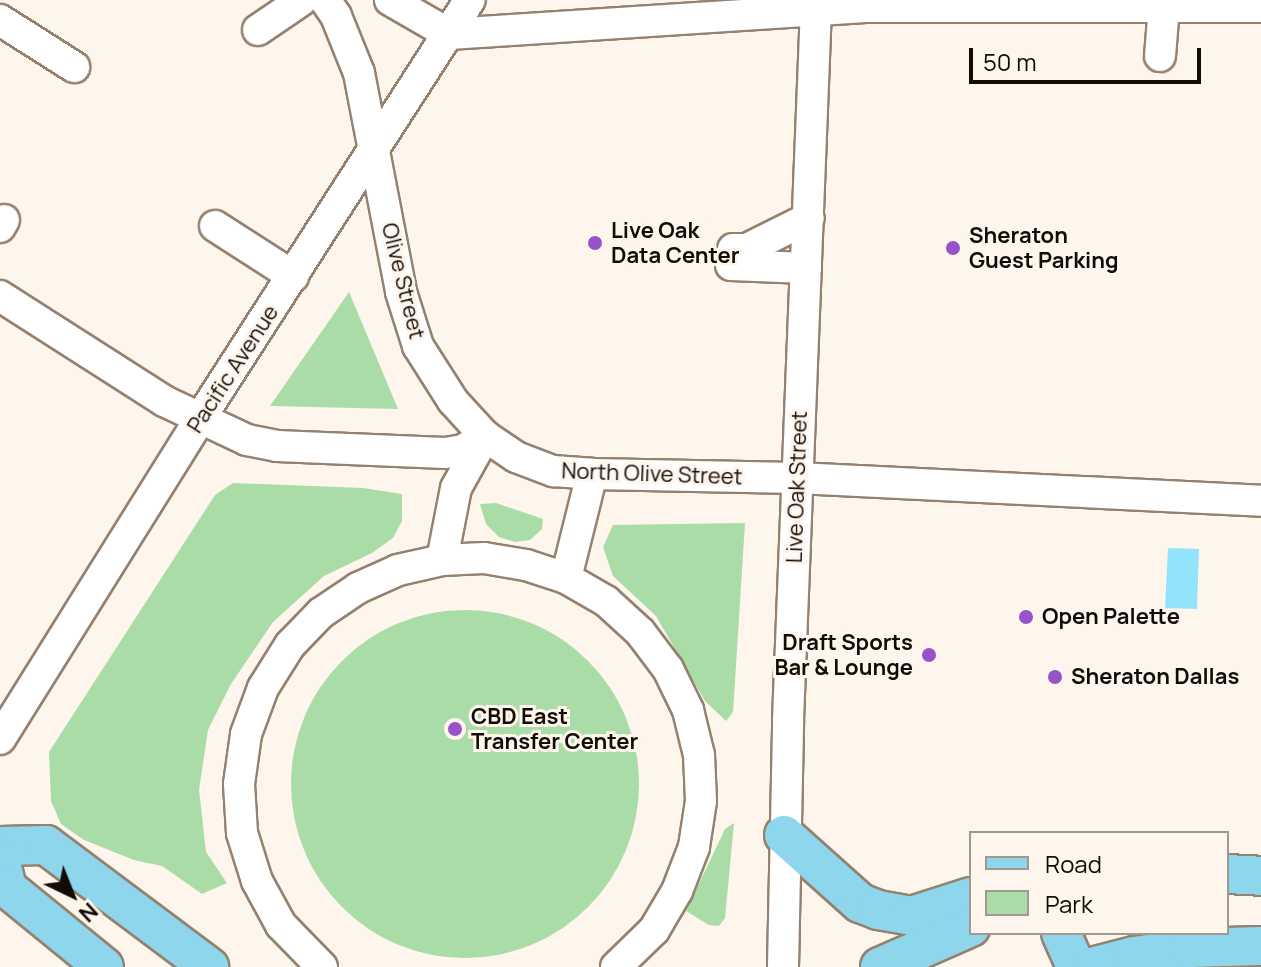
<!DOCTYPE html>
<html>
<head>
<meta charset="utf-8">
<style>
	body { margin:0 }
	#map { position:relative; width:1261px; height:967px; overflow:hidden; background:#fef5ed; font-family:Manrope,sans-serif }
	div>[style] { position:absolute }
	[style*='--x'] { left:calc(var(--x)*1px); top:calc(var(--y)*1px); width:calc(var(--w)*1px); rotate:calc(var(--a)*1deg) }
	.green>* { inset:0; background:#a9dca7 }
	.round { border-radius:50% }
	.water>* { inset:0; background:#93e4fa }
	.roads { filter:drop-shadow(2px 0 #95816f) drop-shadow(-2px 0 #95816f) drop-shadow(0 2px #95816f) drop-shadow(0 -2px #95816f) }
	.minor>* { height:30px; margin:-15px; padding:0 15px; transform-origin:15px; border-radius:15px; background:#fff }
	.major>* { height:38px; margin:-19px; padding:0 19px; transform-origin:19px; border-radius:19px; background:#8ed6eb }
	.dots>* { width:22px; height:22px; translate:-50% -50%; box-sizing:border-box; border:4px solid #fef5ed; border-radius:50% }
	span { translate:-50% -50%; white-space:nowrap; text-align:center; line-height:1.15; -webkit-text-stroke:6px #fef5ed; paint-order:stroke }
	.poi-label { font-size:22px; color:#120c06; font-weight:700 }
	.left { translate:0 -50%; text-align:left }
	.right { translate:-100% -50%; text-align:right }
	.street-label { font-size:22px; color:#120c06 }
	.legend { position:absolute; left:969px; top:831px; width:260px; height:104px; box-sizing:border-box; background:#fef5ed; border:2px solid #a09891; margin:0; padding:10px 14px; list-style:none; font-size:24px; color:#120c06 }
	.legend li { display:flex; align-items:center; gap:16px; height:40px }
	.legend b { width:40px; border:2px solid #a09891 }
	.north { position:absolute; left:32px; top:855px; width:80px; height:80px; -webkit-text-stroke:6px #fef5ed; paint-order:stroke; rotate:137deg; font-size:22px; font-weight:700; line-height:32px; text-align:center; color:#120c06 }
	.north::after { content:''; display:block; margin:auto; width:28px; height:36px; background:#120c06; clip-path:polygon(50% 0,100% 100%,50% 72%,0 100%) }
	.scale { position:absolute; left:969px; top:48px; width:232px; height:36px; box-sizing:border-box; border:4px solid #120c06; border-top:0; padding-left:10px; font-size:24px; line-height:28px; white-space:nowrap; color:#120c06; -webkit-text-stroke:6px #fef5ed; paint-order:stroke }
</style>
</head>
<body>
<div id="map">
	<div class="green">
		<div style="clip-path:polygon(349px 292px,398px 409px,270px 406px)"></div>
		<div style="clip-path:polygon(233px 483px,363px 488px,402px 494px,402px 521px,393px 538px,372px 553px,324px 576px,273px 622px,231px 684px,208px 730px,199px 790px,206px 852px,227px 883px,202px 894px,162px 866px,134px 860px,84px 840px,61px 824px,51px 801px,49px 752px,215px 495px)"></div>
		<div style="clip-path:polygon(496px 503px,543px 519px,542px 529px,530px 540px,515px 542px,499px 537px,486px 524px,480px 504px)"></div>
		<div style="clip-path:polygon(745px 523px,733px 712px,726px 721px,705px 701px,656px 616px,613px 576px,603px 547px,613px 525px)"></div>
		<div class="round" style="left:291px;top:610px;width:348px;height:348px"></div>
		<div style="clip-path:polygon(734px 823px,725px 918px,719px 926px,709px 925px,686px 911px,725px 829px)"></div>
	</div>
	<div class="water">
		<div style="clip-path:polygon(1168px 548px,1199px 549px,1197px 609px,1165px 608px)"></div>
	</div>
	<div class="roads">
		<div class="minor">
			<div style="--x:325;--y:0;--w:19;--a:55"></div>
			<div style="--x:336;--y:16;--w:61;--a:68"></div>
			<div style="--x:359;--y:73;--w:223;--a:79.1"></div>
			<div style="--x:401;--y:292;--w:57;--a:72.5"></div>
			<div style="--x:418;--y:346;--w:65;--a:57.5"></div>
			<div style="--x:453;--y:401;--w:47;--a:47.6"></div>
			<div style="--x:485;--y:436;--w:37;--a:34"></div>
			<div style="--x:516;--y:457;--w:40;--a:21"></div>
			<div style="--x:553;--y:471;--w:39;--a:4"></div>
			<div style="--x:592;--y:474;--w:205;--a:1.1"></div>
			<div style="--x:797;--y:478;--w:465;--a:2.8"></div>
			<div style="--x:390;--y:0;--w:68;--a:30"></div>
			<div style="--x:449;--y:34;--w:414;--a:-3.7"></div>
			<div style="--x:862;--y:7;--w:399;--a:0"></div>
			<div style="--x:0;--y:20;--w:88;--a:32.4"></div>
			<div style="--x:258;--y:30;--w:53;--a:-34.3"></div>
			<div style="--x:1160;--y:56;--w:50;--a:-85.4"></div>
			<div style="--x:215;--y:226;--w:93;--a:32.7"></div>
			<div style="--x:0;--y:227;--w:8;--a:-60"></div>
			<div style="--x:733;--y:249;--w:14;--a:0"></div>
			<div style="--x:747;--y:249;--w:69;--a:-26.6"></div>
			<div style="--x:731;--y:265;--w:75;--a:2.3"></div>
			<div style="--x:0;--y:296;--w:195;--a:32.6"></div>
			<div style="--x:164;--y:401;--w:92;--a:25.2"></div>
			<div style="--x:247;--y:440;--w:31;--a:11"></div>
			<div style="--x:277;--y:446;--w:168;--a:2.4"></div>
			<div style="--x:445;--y:453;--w:18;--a:-9"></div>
			<div style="--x:463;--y:450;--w:26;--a:-32"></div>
			<div style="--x:442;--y:560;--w:73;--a:-79"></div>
			<div style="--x:456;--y:488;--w:60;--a:-60.9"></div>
			<div style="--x:566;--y:578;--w:107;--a:-76"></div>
			<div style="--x:0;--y:739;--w:376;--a:-58"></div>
			<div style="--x:199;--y:420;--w:500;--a:-57.2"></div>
			<div style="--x:322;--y:967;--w:59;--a:-134.3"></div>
			<div style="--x:281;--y:925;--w:50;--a:-118.6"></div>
			<div style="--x:257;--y:881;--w:50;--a:-107.4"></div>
			<div style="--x:242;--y:833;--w:49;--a:-93.5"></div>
			<div style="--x:239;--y:784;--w:50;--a:-82"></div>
			<div style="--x:246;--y:734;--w:49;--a:-69.7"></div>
			<div style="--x:263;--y:688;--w:51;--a:-57.9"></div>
			<div style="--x:290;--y:645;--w:45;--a:-45.9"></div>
			<div style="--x:321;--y:613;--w:45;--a:-34"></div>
			<div style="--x:358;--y:588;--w:44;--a:-24.2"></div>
			<div style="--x:398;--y:570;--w:45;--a:-12.8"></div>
			<div style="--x:442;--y:560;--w:42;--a:-2.7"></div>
			<div style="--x:484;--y:558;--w:43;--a:9.5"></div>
			<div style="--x:526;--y:565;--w:42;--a:18"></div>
			<div style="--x:566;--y:578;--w:46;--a:29.9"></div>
			<div style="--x:606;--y:601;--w:46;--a:42.4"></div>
			<div style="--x:640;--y:632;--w:46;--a:52.9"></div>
			<div style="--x:668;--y:669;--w:46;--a:64"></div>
			<div style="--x:688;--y:710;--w:46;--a:76.3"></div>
			<div style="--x:699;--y:755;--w:46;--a:87.5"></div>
			<div style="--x:701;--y:801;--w:47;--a:98.7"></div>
			<div style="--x:694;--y:847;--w:47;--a:111.1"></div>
			<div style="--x:677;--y:891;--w:45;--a:120.5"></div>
			<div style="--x:654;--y:930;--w:53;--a:135.8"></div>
			<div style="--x:783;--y:967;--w:247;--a:-88.8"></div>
			<div style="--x:788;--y:720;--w:713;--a:-87.75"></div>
		</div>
		<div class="major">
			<div style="--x:784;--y:835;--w:102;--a:41.8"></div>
			<div style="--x:860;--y:903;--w:19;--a:21"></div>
			<div style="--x:878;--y:910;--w:34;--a:10"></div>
			<div style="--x:911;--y:916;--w:63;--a:-17.6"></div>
			<div style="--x:0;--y:846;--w:46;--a:-1.2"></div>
			<div style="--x:46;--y:845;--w:204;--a:36.8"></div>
			<div style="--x:0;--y:858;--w:31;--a:77"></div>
			<div style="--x:7;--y:888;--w:125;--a:39.2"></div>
			<div style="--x:1227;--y:874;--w:34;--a:3"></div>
			<div style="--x:1061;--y:933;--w:37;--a:66"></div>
			<div style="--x:880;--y:967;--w:99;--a:-23.7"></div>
			<div style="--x:1092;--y:967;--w:43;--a:-14.7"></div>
			<div style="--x:1134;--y:956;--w:57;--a:-8.1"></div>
			<div style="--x:1190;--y:948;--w:71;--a:-1.6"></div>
		</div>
	</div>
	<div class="dots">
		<div style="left:595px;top:243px;background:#9853c8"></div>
		<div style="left:953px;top:248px;background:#9853c8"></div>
		<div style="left:1026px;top:617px;background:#9853c8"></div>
		<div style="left:929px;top:655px;background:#9853c8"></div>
		<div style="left:1055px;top:677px;background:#9853c8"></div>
		<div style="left:455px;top:729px;background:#9853c8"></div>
	</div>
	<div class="poi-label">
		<span class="left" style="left:611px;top:243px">Live Oak<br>Data Center</span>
		<span class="left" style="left:969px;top:248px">Sheraton<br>Guest Parking</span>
		<span class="left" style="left:1042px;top:617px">Open Palette</span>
		<span class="right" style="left:913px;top:655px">Draft Sports<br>Bar &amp; Lounge</span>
		<span class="left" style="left:1071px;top:677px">Sheraton Dallas</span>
		<span class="left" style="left:471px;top:729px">CBD East<br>Transfer Center</span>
	</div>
	<div class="street-label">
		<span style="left:403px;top:281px;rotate:76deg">Olive Street</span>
		<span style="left:233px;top:369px;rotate:-57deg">Pacific Avenue</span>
		<span style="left:652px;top:474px;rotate:2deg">North Olive Street</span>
		<span style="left:797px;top:487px;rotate:-88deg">Live Oak Street</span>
	</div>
	<ul class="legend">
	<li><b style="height:10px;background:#8ed6eb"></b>Road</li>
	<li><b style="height:22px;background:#a9dca7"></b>Park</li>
	</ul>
	<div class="north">N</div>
	<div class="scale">50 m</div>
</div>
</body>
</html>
